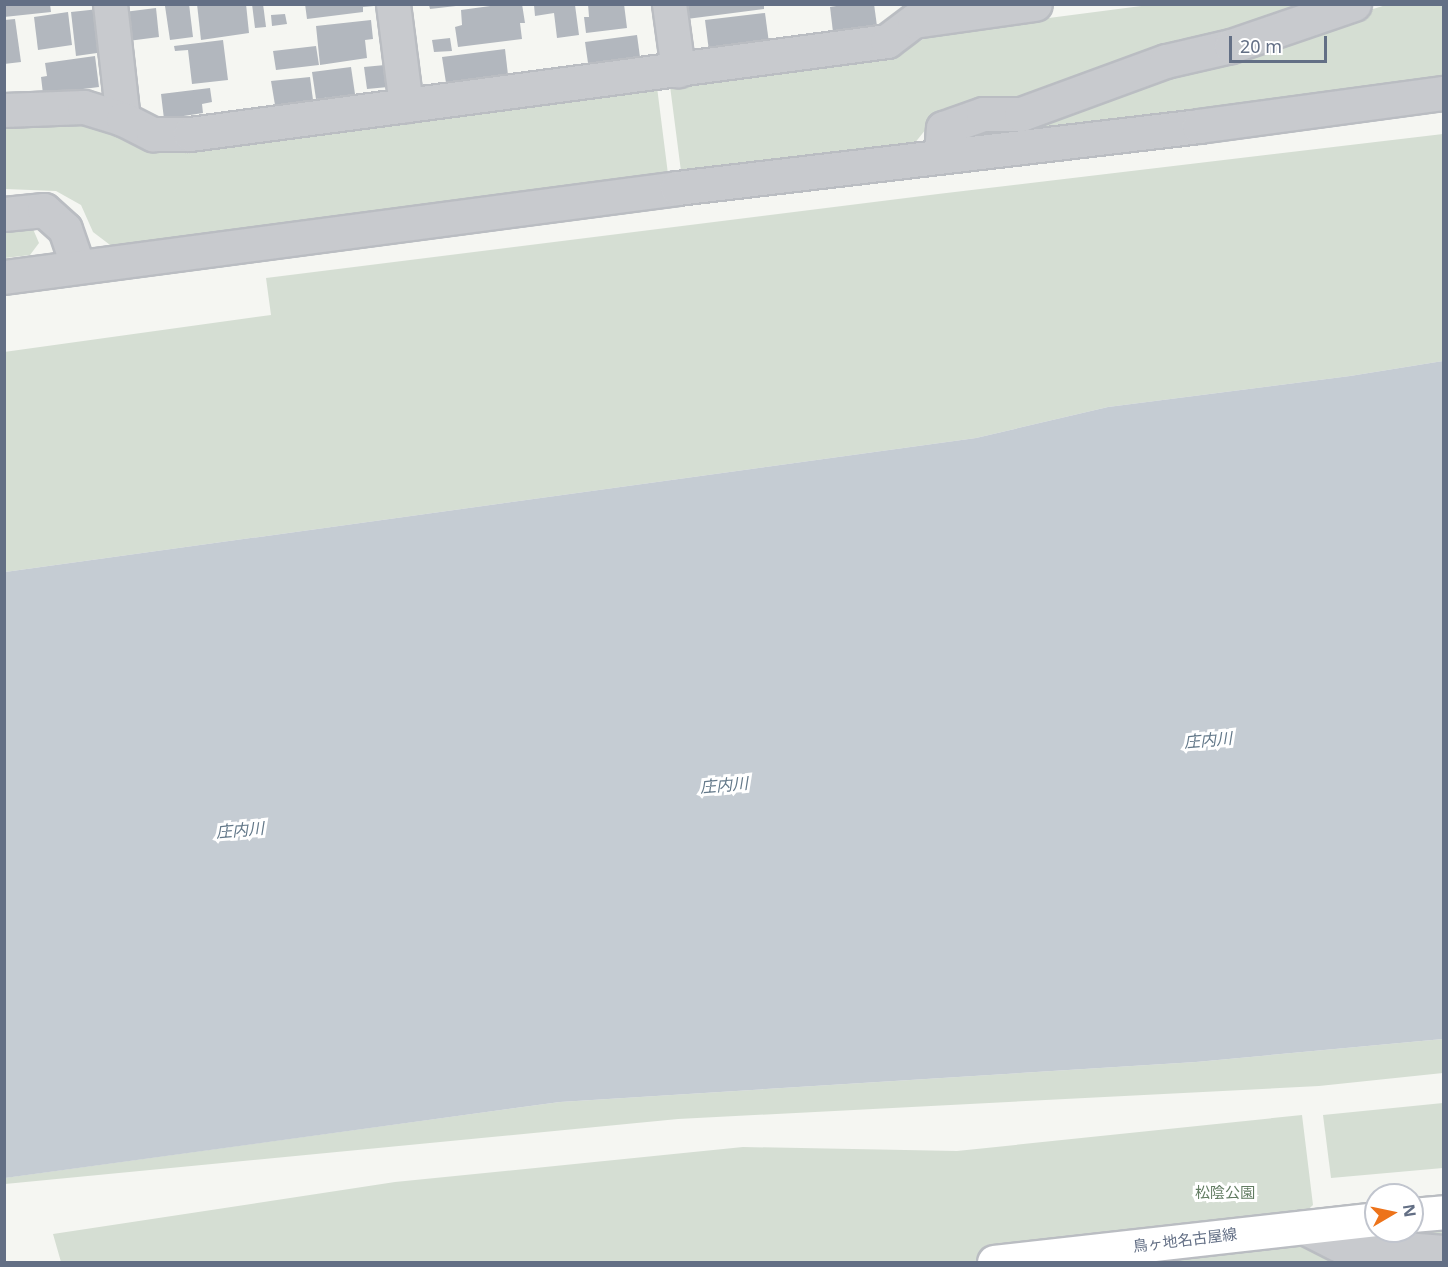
<!DOCTYPE html>
<html>
<head>
<meta charset="utf-8">
<style>
	body { margin:0 }
	#map { position:relative; width:1448px; height:1267px; overflow:hidden; background:#f5f6f2; font-family:"Noto Sans","Noto Sans JP",sans-serif }
	div>[style] { position:absolute }
	[style*='--x'] { left:calc(var(--x)*1px); top:calc(var(--y)*1px); width:calc(var(--w)*1px); rotate:calc(var(--a)*1deg) }
	.green>* { inset:0; background:#d5ded3 }
	.water>* { inset:0; background:#c5ccd3 }
	.building>* { inset:0; background:#b2b7be }
	.roads { filter:drop-shadow(2px 0 #babdc2) drop-shadow(-2px 0 #babdc2) drop-shadow(0 2px #babdc2) drop-shadow(0 -2px #babdc2) }
	.minor>* { height:33px; margin:-16.5px; padding:0 16.5px; transform-origin:16.5px; border-radius:16.5px; background:#c8cace }
	.secondary>* { height:33px; margin:-16.5px; padding:0 16.5px; transform-origin:16.5px; border-radius:16.5px; background:#fff }
	span { translate:-50% -50%; white-space:nowrap; text-align:center; line-height:1.15; -webkit-text-stroke:6px #fff; paint-order:stroke }
	.park-label { font-size:15px; color:#627c62 }
	.street-label { font-size:15px; color:#636f85 }
	.water-label { font-size:16px; color:#637889; font-style:italic }
	.frame { position:absolute; inset:0; border:6px solid #636f85; pointer-events:none }
	.north { position:absolute; left:1364px; top:1183px; width:60px; height:60px; box-sizing:border-box; background:#fff; border:2px solid #c1c5ce; border-radius:50%; rotate:81deg; font-size:16px; font-weight:700; line-height:24px; text-align:center; color:#636f85 }
	.north::after { content:''; display:block; margin:auto; width:21px; height:27px; background:#ed731a; clip-path:polygon(50% 0,100% 100%,50% 72%,0 100%) }
	.scale { position:absolute; left:1229px; top:36px; width:98px; height:27px; box-sizing:border-box; border:3px solid #636f85; border-top:0; padding-left:8px; font-size:18px; line-height:21px; white-space:nowrap; color:#636f85; -webkit-text-stroke:4px #fff; paint-order:stroke }
</style>
</head>
<body>
<div id="map">
	<div class="green">
		<div style="clip-path:polygon(1149px 5px,1324px 5px,1230px 36px,1179px 39px,1159px 54px,1019px 103px,984px 102px,942px 109px,910px 149px,682px 179px,670px 86px,894px 56px,934px 33px)"></div>
		<div style="clip-path:polygon(1386px 5px,1443px 5px,1443px 78px,991px 138px,988px 132px,1169px 70px,1212px 70px,1240px 50px)"></div>
		<div style="clip-path:polygon(657px 87px,669px 182px,118px 251px,93px 232px,81px 205px,56px 191px,5px 189px,5px 121px,84px 116px,137px 138px)"></div>
		<div style="clip-path:polygon(1443px 134px,1443px 361px,1350px 376px,1108px 407px,976px 438px,5px 572px,4px 352px,271px 315px,266px 278px,938px 194px)"></div>
		<div style="clip-path:polygon(23px 226px,33px 229px,39px 243px,30px 255px,5px 258px,4px 229px)"></div>
		<div style="clip-path:polygon(1443px 1039px,1443px 1073px,1319px 1086px,678px 1119px,5px 1184px,4px 1178px,560px 1102px,1196px 1062px)"></div>
		<div style="clip-path:polygon(1443px 1103px,1443px 1168px,1331px 1178px,1323px 1115px)"></div>
		<div style="clip-path:polygon(1302px 1115px,1313px 1205px,1280px 1236px,1321px 1254px,1339px 1257px,1340px 1262px,61px 1262px,53px 1234px,395px 1182px,743px 1147px,957px 1151px)"></div>
		<div style="clip-path:polygon(1443px 1228px,1443px 1244px,1343px 1237px,1412px 1231px)"></div>
	</div>
	<div class="water">
		<div style="clip-path:polygon(1443px 361px,1443px 1039px,1196px 1062px,560px 1102px,5px 1178px,5px 572px,976px 438px,1108px 407px,1350px 376px)"></div>
	</div>
	<div class="building">
		<div style="clip-path:polygon(4px 4px,50px 4px,51px 12px,4px 17px)"></div>
		<div style="clip-path:polygon(189px 4px,193px 37px,170px 40px,165px 6px)"></div>
		<div style="clip-path:polygon(197px 4px,246px 4px,249px 33px,201px 40px)"></div>
		<div style="clip-path:polygon(252px 4px,263px 4px,266px 27px,255px 28px)"></div>
		<div style="clip-path:polygon(305px 4px,374px 4px,374px 6px,363px 7px,363px 12px,307px 19px)"></div>
		<div style="clip-path:polygon(505px 4px,522px 4px,525px 23px,520px 23px,522px 39px,458px 47px,455px 27px,462px 25px,461px 10px)"></div>
		<div style="clip-path:polygon(588px 4px,624px 4px,627px 28px,586px 33px,584px 17px,589px 17px)"></div>
		<div style="clip-path:polygon(677px 4px,764px 4px,764px 9px,679px 20px)"></div>
		<div style="clip-path:polygon(849px 4px,874px 4px,877px 26px,833px 32px,830px 7px)"></div>
		<div style="clip-path:polygon(429px 5px,456px 5px,456px 6px,430px 9px)"></div>
		<div style="clip-path:polygon(534px 5px,575px 5px,579px 35px,557px 38px,554px 13px,535px 16px)"></div>
		<div style="clip-path:polygon(156px 8px,159px 37px,128px 41px,124px 12px)"></div>
		<div style="clip-path:polygon(99px 9px,104px 52px,76px 56px,71px 12px)"></div>
		<div style="clip-path:polygon(68px 12px,72px 45px,38px 50px,34px 17px)"></div>
		<div style="clip-path:polygon(765px 13px,769px 43px,709px 51px,705px 20px)"></div>
		<div style="clip-path:polygon(285px 14px,287px 24px,272px 26px,271px 15px)"></div>
		<div style="clip-path:polygon(15px 19px,21px 62px,4px 64px,4px 20px)"></div>
		<div style="clip-path:polygon(371px 20px,373px 39px,365px 40px,367px 58px,320px 65px,316px 26px)"></div>
		<div style="clip-path:polygon(637px 35px,640px 57px,588px 63px,585px 42px)"></div>
		<div style="clip-path:polygon(450px 38px,452px 51px,434px 52px,432px 40px)"></div>
		<div style="clip-path:polygon(223px 40px,228px 80px,192px 84px,188px 50px,175px 51px,174px 46px)"></div>
		<div style="clip-path:polygon(316px 46px,319px 65px,276px 70px,273px 51px)"></div>
		<div style="clip-path:polygon(505px 49px,508px 75px,446px 83px,442px 57px)"></div>
		<div style="clip-path:polygon(95px 56px,99px 87px,43px 94px,41px 77px,47px 76px,45px 63px)"></div>
		<div style="clip-path:polygon(385px 65px,388px 87px,367px 89px,364px 67px)"></div>
		<div style="clip-path:polygon(351px 67px,355px 94px,316px 99px,312px 72px)"></div>
		<div style="clip-path:polygon(310px 77px,313px 100px,275px 105px,271px 81px)"></div>
		<div style="clip-path:polygon(210px 88px,212px 102px,202px 104px,203px 113px,164px 119px,161px 94px)"></div>
	</div>
	<div class="roads">
		<div class="minor">
			<div style="--x:110;--y:4;--w:116;--a:83.6"></div>
			<div style="--x:393;--y:4;--w:102;--a:82.7"></div>
			<div style="--x:669;--y:4;--w:67;--a:82.2"></div>
			<div style="--x:4;--y:110;--w:80;--a:-2.1"></div>
			<div style="--x:84;--y:107;--w:41;--a:17.1"></div>
			<div style="--x:123;--y:119;--w:34;--a:27"></div>
			<div style="--x:153;--y:134;--w:37;--a:0"></div>
			<div style="--x:190;--y:134;--w:703;--a:-7.6"></div>
			<div style="--x:887;--y:41;--w:34;--a:-37"></div>
			<div style="--x:914;--y:21;--w:122;--a:-8"></div>
			<div style="--x:941;--y:155;--w:27;--a:-86"></div>
			<div style="--x:943;--y:128;--w:42;--a:-19.3"></div>
			<div style="--x:983;--y:114;--w:38;--a:0"></div>
			<div style="--x:1021;--y:114;--w:154;--a:-20.1"></div>
			<div style="--x:1166;--y:61;--w:67;--a:-13"></div>
			<div style="--x:1231;--y:46;--w:130;--a:-18.9"></div>
			<div style="--x:4;--y:214;--w:40;--a:-5.7"></div>
			<div style="--x:44;--y:210;--w:28;--a:42"></div>
			<div style="--x:65;--y:229;--w:39;--a:71"></div>
			<div style="--x:4;--y:277;--w:679;--a:-7.53"></div>
			<div style="--x:677;--y:188;--w:526;--a:-6.77"></div>
			<div style="--x:1199;--y:126;--w:247;--a:-7.7"></div>
			<div style="--x:1304;--y:1227;--w:38;--a:27"></div>
			<div style="--x:1338;--y:1244;--w:106;--a:4.3"></div>
		</div>
		<div class="secondary">
			<div style="--x:1412;--y:1215;--w:32;--a:-5"></div>
			<div style="--x:994;--y:1262;--w:384;--a:-6.4"></div>
		</div>
	</div>
	<div class="park-label">
		<span style="left:1225px;top:1193px">松陰公園</span>
	</div>
	<div class="street-label">
		<span style="left:1185px;top:1240px;rotate:-7deg">鳥ヶ地名古屋線</span>
	</div>
	<div class="water-label">
		<span style="left:1208px;top:740px;rotate:-5deg">庄内川</span>
		<span style="left:724px;top:785px;rotate:-5deg">庄内川</span>
		<span style="left:240px;top:830px;rotate:-5deg">庄内川</span>
	</div>
	<div class="frame"></div>
	<div class="north">N</div>
	<div class="scale">20 m</div>
</div>
</body>
</html>
